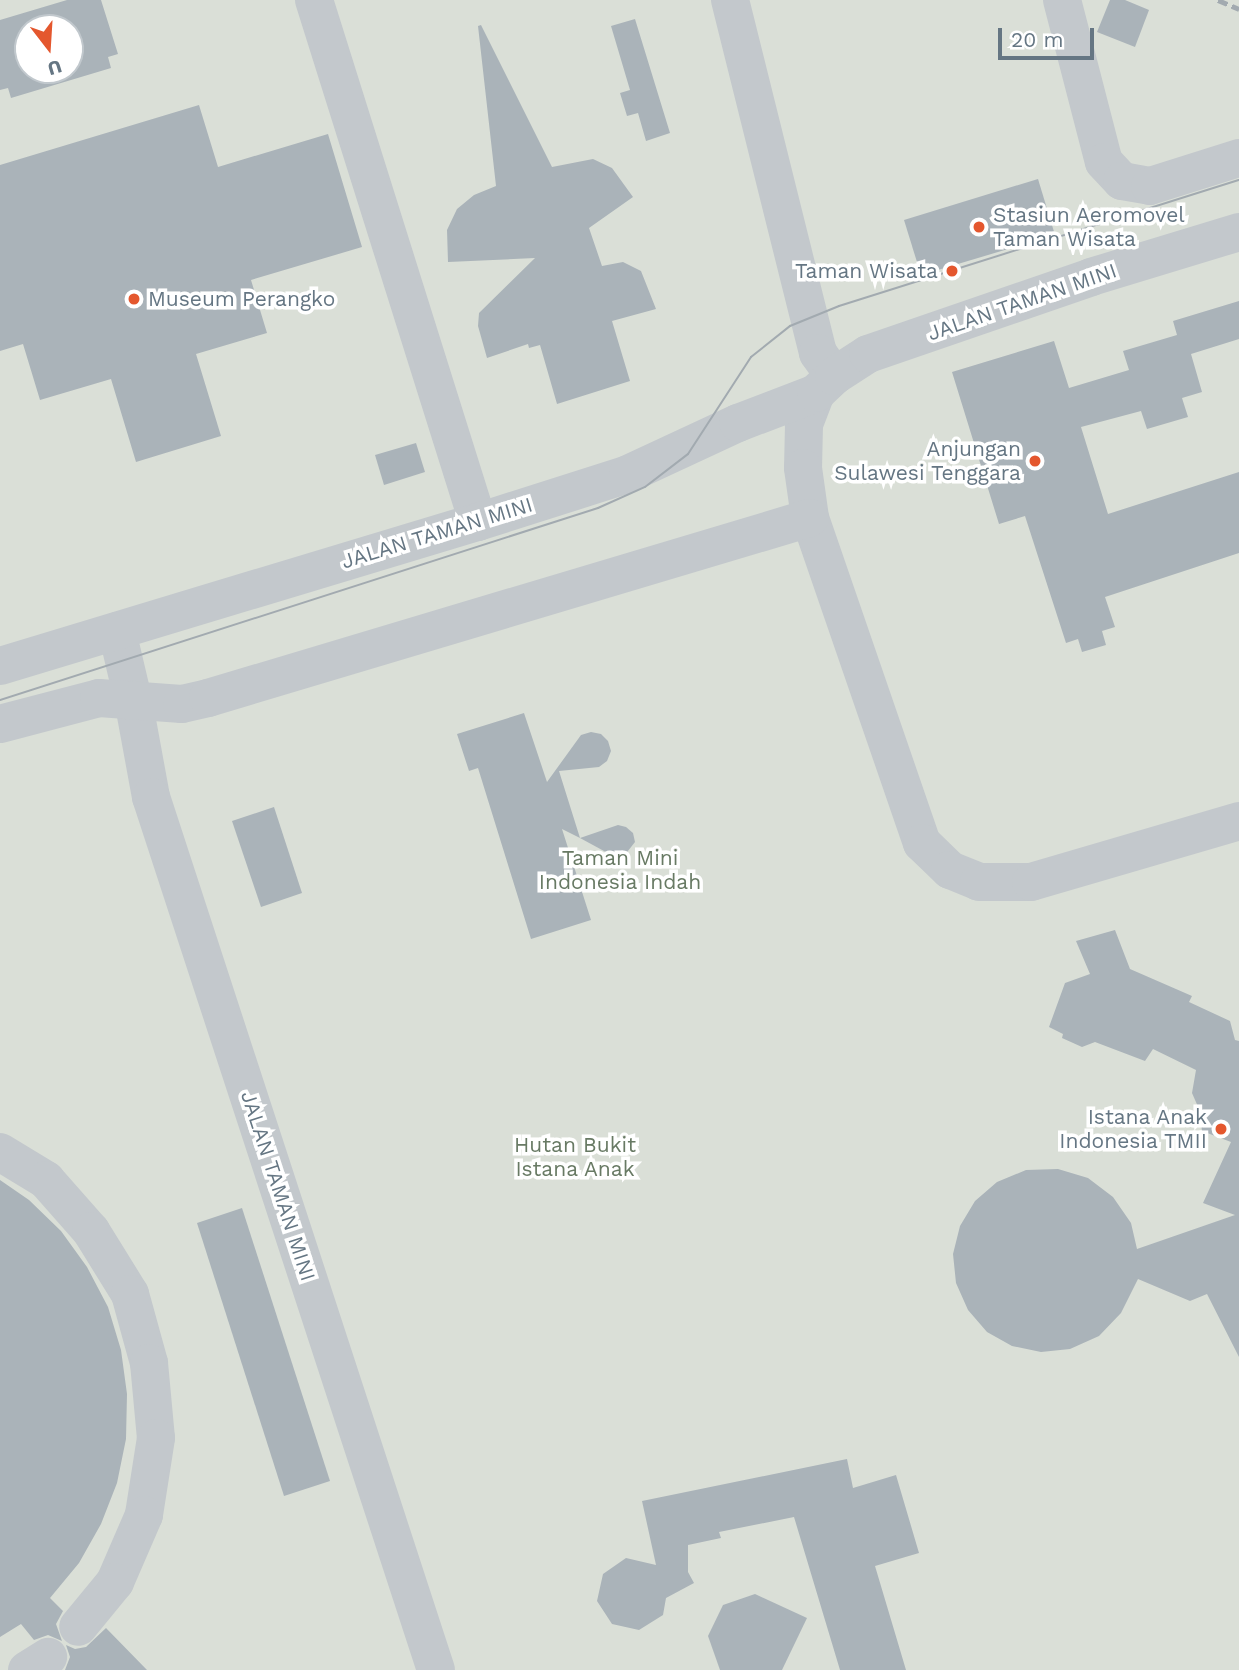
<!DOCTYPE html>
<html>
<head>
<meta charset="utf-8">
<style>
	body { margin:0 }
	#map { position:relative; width:1239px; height:1670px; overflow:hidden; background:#fafaf8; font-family:"Work Sans",sans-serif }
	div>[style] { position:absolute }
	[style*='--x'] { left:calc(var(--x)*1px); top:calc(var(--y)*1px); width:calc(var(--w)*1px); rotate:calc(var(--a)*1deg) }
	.green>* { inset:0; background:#dadfd7 }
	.building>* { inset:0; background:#aab3b9 }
	.minor>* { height:38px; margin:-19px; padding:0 19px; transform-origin:19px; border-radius:19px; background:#c3c8cc }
	.tram>* { height:2px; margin:-1px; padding:0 1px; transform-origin:1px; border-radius:1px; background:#a2aab0 }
	.rail>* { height:5px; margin-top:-2.5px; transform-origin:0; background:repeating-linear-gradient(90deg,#a2aab0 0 10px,transparent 0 15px) }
	.dots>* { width:19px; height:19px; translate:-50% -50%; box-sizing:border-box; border:4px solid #fff; border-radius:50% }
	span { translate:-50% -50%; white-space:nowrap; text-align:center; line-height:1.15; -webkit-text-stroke:7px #fff; paint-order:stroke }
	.poi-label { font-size:21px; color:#657683 }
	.left { translate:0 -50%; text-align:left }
	.right { translate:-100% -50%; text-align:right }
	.street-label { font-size:21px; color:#657683 }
	.park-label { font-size:21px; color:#687a64 }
	.north { position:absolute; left:14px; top:14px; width:70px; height:70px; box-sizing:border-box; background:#fff; border:2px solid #c1c8cd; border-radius:50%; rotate:163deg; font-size:19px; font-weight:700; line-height:28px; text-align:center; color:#657683 }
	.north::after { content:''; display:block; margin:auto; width:24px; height:32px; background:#e4572e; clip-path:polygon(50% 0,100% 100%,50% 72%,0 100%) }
	.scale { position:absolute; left:998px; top:28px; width:96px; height:32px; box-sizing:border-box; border:4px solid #657683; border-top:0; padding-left:9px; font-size:21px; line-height:24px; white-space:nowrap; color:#657683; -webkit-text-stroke:5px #fff; paint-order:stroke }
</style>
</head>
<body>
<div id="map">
	<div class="green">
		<div style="clip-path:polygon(evenodd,0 0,1239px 0,1239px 1670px,0 1670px,0 0,28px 28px,70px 28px,70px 70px,28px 70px,28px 28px)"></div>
	</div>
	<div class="building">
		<div style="clip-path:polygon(evenodd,67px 0,101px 0,118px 54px,108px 57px,111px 68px,11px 98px,8px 88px,0 90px,0 20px,67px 0,28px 28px,70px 28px,70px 70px,28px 70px,28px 28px)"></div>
		<div style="clip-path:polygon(1110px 0,1125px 0,1149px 10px,1135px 47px,1097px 32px)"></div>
		<div style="clip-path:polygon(635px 19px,670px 133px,646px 141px,638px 113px,627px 116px,620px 93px,630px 90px,611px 26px)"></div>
		<div style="clip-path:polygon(481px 25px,552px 167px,593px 159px,612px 168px,633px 197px,589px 228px,602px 266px,623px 262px,641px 271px,656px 309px,612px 321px,630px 381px,557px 404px,540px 345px,529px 348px,528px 344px,487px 358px,478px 326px,479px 313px,535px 258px,448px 262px,447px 230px,457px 209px,474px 195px,496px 186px,478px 26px)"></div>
		<div style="clip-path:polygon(199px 105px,218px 167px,328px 134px,362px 247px,251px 280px,267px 333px,196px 354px,221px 436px,136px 462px,111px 379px,40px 400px,23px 344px,0 351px,0 165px)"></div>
		<div style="clip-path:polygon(1038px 179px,1055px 235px,921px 275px,904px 220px)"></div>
		<div style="clip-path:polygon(1239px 301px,1239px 339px,1191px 354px,1202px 392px,1182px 398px,1188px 417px,1147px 429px,1141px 411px,1081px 427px,1108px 514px,1239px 472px,1239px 553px,1105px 597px,1115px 627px,1102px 631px,1106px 645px,1082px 652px,1078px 639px,1066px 643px,1025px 516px,999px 524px,952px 372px,1054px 341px,1069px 388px,1129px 370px,1123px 351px,1177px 335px,1173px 321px)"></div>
		<div style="clip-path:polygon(416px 443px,425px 472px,384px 485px,375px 455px)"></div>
		<div style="clip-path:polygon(524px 713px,547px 782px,581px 735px,591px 732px,601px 734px,608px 741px,611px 751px,607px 761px,599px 767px,559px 771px,580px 838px,562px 829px,591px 920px,531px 939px,478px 768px,469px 771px,457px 734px)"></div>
		<div style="clip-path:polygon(274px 807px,302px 893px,261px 907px,232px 821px)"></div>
		<div style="clip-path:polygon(618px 825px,626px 827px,633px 833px,635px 842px,624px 856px,615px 857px,580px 838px)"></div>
		<div style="clip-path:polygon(1115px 930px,1130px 969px,1192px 996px,1189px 1002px,1230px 1021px,1235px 1040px,1239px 1041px,1239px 1357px,1207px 1294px,1190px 1301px,1138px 1279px,1121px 1313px,1099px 1336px,1070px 1349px,1041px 1352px,1012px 1346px,987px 1332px,968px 1310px,956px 1283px,953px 1254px,960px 1226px,975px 1201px,997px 1182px,1026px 1170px,1058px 1169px,1088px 1178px,1113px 1197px,1131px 1223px,1137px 1249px,1235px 1215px,1203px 1203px,1231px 1142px,1202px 1131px,1199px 1109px,1192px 1093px,1196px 1070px,1153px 1049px,1145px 1061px,1095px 1042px,1082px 1047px,1062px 1038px,1063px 1034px,1049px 1027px,1065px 983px,1090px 974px,1076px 941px)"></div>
		<div style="clip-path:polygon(0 1180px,29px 1200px,61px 1231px,87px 1267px,108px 1307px,121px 1350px,127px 1394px,126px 1439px,117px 1483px,101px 1524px,79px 1563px,50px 1598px,63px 1611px,56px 1624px,62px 1641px,48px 1635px,34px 1640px,21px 1624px,0 1637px)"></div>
		<div style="clip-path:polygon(242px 1208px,330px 1481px,284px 1496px,197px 1223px)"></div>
		<div style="clip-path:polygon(847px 1459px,853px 1488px,896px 1475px,919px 1553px,875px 1566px,906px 1670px,840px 1670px,794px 1517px,719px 1532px,721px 1538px,688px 1545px,688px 1572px,694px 1583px,666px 1598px,663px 1615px,639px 1630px,612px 1624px,597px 1601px,603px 1574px,626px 1558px,656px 1565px,642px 1501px)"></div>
		<div style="clip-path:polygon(755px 1594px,807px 1618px,782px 1670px,720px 1670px,708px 1636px,723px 1605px)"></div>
		<div style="clip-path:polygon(106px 1628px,147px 1670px,65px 1670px,70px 1657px,66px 1645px,75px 1649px,86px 1647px)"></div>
	</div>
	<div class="minor">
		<div style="--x:314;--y:0;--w:547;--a:72.56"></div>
		<div style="--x:730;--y:0;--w:364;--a:76"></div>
		<div style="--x:818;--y:353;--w:28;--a:55"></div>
		<div style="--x:1062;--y:0;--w:167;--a:75.5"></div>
		<div style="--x:1104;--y:162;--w:26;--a:47"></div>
		<div style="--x:1122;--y:181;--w:28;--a:10"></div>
		<div style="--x:1150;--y:186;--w:93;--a:-17.5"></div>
		<div style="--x:816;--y:393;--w:34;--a:111"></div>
		<div style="--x:804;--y:425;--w:43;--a:91.3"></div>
		<div style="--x:803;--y:468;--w:50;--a:82"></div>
		<div style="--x:810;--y:518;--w:344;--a:71"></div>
		<div style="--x:922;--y:843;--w:39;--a:44"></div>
		<div style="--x:950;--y:870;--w:31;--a:22"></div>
		<div style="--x:979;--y:882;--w:52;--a:0"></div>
		<div style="--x:1031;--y:882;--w:217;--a:-16.3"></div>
		<div style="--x:117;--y:631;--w:70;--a:76.8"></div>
		<div style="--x:133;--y:699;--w:100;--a:79.6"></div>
		<div style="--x:151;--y:797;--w:918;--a:71.92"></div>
		<div style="--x:0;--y:666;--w:499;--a:-16.8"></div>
		<div style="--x:478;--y:522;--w:157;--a:-17.7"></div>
		<div style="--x:628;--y:474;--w:121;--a:-24.9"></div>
		<div style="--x:738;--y:423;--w:84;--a:-21"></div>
		<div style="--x:816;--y:393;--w:25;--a:-43"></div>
		<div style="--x:834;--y:376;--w:40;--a:-32.9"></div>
		<div style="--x:868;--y:354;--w:236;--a:-19"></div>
		<div style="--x:1091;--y:277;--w:155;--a:-16.9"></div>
		<div style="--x:0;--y:724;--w:102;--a:-14.7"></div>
		<div style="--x:99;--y:698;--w:83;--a:4.1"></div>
		<div style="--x:182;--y:704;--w:27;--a:-13"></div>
		<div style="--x:208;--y:698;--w:628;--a:-16.65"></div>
		<div style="--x:0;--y:1152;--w:54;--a:31.3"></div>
		<div style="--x:46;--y:1180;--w:68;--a:48.6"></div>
		<div style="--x:91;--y:1231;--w:74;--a:58.2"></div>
		<div style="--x:130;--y:1294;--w:72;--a:74.6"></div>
		<div style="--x:149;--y:1363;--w:75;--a:84.7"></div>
		<div style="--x:156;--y:1438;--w:78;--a:98.9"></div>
		<div style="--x:144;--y:1515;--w:73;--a:113.4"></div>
		<div style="--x:115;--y:1582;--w:58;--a:129.4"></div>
		<div style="--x:27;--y:1670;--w:25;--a:-32"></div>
	</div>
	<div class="tram">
		<div style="--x:0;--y:700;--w:628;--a:-17.8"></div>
		<div style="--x:598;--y:508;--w:51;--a:-24.1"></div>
		<div style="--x:645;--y:487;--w:54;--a:-37.5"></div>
		<div style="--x:688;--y:454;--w:116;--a:-57"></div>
		<div style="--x:751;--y:357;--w:50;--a:-38.5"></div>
		<div style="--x:790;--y:326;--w:53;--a:-22.2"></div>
		<div style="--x:839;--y:306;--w:419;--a:-17.5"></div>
	</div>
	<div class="rail">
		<div style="--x:1218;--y:0;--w:23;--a:23"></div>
	</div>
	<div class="dots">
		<div style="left:979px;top:227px;background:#e4572e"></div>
		<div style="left:952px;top:271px;background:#e4572e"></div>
		<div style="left:134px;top:299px;background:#e4572e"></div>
		<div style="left:1035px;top:461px;background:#e4572e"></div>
		<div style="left:1221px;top:1129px;background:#e4572e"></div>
	</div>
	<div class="poi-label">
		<span class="left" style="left:993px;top:227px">Stasiun Aeromovel<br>Taman Wisata</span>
		<span class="right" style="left:938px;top:271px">Taman Wisata</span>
		<span class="left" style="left:148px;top:299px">Museum Perangko</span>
		<span class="right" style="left:1021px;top:461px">Anjungan<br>Sulawesi Tenggara</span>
		<span class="right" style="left:1207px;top:1129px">Istana Anak<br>Indonesia TMII</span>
	</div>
	<div class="street-label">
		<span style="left:1022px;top:302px;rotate:-19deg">JALAN TAMAN MINI</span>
		<span style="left:437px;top:533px;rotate:-17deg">JALAN TAMAN MINI</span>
		<span style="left:278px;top:1186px;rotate:72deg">JALAN TAMAN MINI</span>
	</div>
	<div class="park-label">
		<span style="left:620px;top:870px">Taman Mini<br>Indonesia Indah</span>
		<span style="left:575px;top:1157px">Hutan Bukit<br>Istana Anak</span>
	</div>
	<div class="north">U</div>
	<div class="scale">20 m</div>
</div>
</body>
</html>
